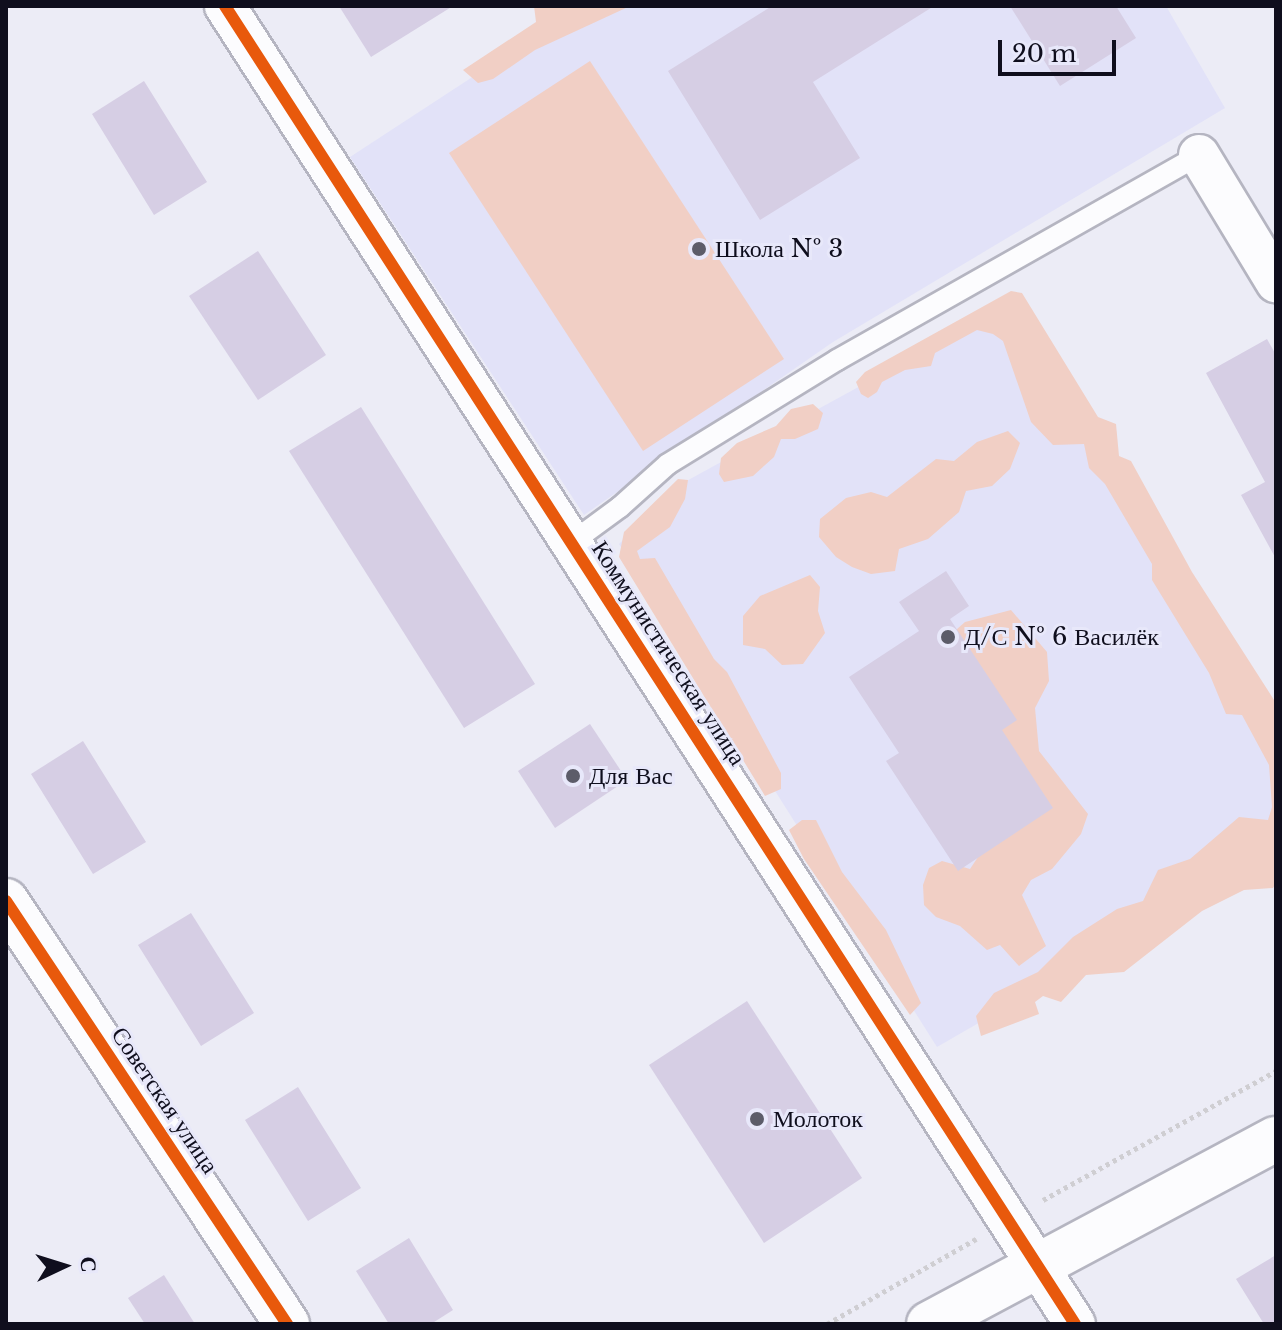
<!DOCTYPE html>
<html>
<head>
<meta charset="utf-8">
<style>
	body { margin:0 }
	#map { position:relative; width:1282px; height:1330px; overflow:hidden; background:#ececf6; font-family:"Libre Baskerville",serif }
	div>[style] { position:absolute }
	[style*='--x'] { left:calc(var(--x)*1px); top:calc(var(--y)*1px); width:calc(var(--w)*1px); rotate:calc(var(--a)*1deg) }
	.built>* { inset:0; background:#e2e2f8 }
	.green>* { inset:0; background:#f1cfc5 }
	.building>* { inset:0; background:#d6cee4 }
	.path>* { height:5px; margin-top:-2.5px; transform-origin:0; background:repeating-linear-gradient(90deg,#cfced2 0 4px,transparent 0 8px) }
	.roads { filter:drop-shadow(2px 0 #b5b5c1) drop-shadow(-2px 0 #b5b5c1) drop-shadow(0 2px #b5b5c1) drop-shadow(0 -2px #b5b5c1) }
	.lane>* { height:20px; margin:-10px; padding:0 10px; transform-origin:10px; border-radius:10px; background:#fcfcfe }
	.street>* { height:40px; margin:-20px; padding:0 20px; transform-origin:20px; border-radius:20px; background:#fcfcfe }
	.secondary>* { height:44px; margin:-22px; padding:0 22px; transform-origin:22px; border-radius:22px; background:#fcfcfe }
	.cycleway>* { height:12px; margin:-6px; padding:0 6px; transform-origin:6px; border-radius:6px; background:#e8590c }
	.dots>* { width:22px; height:22px; translate:-50% -50%; box-sizing:border-box; border:4px solid #e8e8fa; border-radius:50% }
	span { translate:-50% -50%; white-space:nowrap; text-align:center; line-height:1.15; -webkit-text-stroke:6px #e8e8fa; paint-order:stroke }
	.poi-label { font-size:24px; color:#0f0e1d }
	.left { translate:0 -50%; text-align:left }
	.street-label { font-size:24px; color:#0f0e1d }
	.frame { position:absolute; inset:0; border:8px solid #0f0e1d; pointer-events:none }
	.north { position:absolute; left:24px; top:1226px; width:80px; height:80px; -webkit-text-stroke:6px #e8e8fa; paint-order:stroke; rotate:86deg; font-size:22px; font-weight:700; line-height:32px; text-align:center; color:#0f0e1d }
	.north::after { content:''; display:block; margin:auto; width:28px; height:36px; background:#0f0e1d; clip-path:polygon(50% 0,100% 100%,50% 72%,0 100%) }
	.scale { position:absolute; left:998px; top:40px; width:118px; height:36px; box-sizing:border-box; border:4px solid #0f0e1d; border-top:0; padding-left:10px; font-size:24px; line-height:28px; white-space:nowrap; color:#0f0e1d; -webkit-text-stroke:6px #e8e8fa; paint-order:stroke }
</style>
</head>
<body>
<div id="map">
	<div class="built">
		<div style="clip-path:polygon(581px 6px,1166px 6px,1225px 108px,833px 342px,584px 515px,350px 157px)"></div>
		<div style="clip-path:polygon(1012px 303px,1276px 731px,1276px 826px,1204px 893px,937px 1047px,619px 544px,681px 484px)"></div>
	</div>
	<div class="green">
		<div style="clip-path:polygon(534px 6px,628px 7px,535px 50px,493px 79px,478px 83px,463px 70px,536px 22px)"></div>
		<div style="clip-path:polygon(590px 61px,784px 359px,643px 451px,449px 153px)"></div>
		<div style="clip-path:polygon(1011px 291px,1022px 293px,1098px 417px,1116px 424px,1119px 456px,1131px 461px,1192px 572px,1276px 703px,1276px 883px,1273px 888px,1244px 890px,1202px 911px,1124px 972px,1086px 975px,1061px 1002px,1043px 996px,1035px 1002px,1039px 1014px,981px 1036px,976px 1016px,994px 993px,1038px 972px,1073px 937px,1117px 909px,1143px 901px,1158px 870px,1190px 859px,1239px 817px,1268px 820px,1272px 807px,1269px 765px,1242px 715px,1226px 714px,1209px 673px,1152px 580px,1152px 564px,1105px 484px,1089px 468px,1084px 444px,1053px 445px,1031px 422px,1003px 341px,993px 334px,977px 330px,935px 353px,931px 366px,905px 370px,882px 382px,877px 392px,868px 398px,861px 394px,856px 382px,865px 372px)"></div>
		<div style="clip-path:polygon(813px 404px,823px 413px,818px 429px,795px 439px,781px 439px,774px 457px,753px 476px,724px 482px,719px 474px,721px 458px,737px 443px,776px 426px,791px 409px)"></div>
		<div style="clip-path:polygon(1008px 431px,1020px 443px,1010px 469px,992px 486px,966px 491px,959px 512px,928px 539px,899px 549px,895px 571px,871px 574px,852px 567px,836px 557px,819px 537px,820px 519px,846px 498px,871px 492px,887px 497px,936px 459px,954px 461px,977px 442px)"></div>
		<div style="clip-path:polygon(678px 479px,688px 480px,685px 499px,670px 527px,637px 551px,640px 559px,655px 558px,714px 659px,727px 672px,781px 773px,781px 789px,765px 796px,619px 557px,624px 532px)"></div>
		<div style="clip-path:polygon(810px 575px,820px 587px,818px 611px,825px 633px,803px 664px,782px 665px,765px 649px,743px 645px,743px 616px,760px 596px)"></div>
		<div style="clip-path:polygon(1011px 610px,1047px 652px,1049px 681px,1035px 708px,1039px 751px,1088px 814px,1081px 834px,1052px 869px,1031px 880px,1022px 895px,1046px 946px,1019px 966px,1000px 945px,987px 950px,960px 926px,936px 917px,924px 905px,923px 885px,929px 868px,942px 861px,970px 869px,986px 845px,940px 644px,965px 622px)"></div>
		<div style="clip-path:polygon(802px 820px,816px 820px,842px 872px,886px 930px,921px 1003px,910px 1015px,804px 859px,789px 830px)"></div>
	</div>
	<div class="building">
		<div style="clip-path:polygon(339px 6px,453px 6px,371px 57px)"></div>
		<div style="clip-path:polygon(772px 6px,934px 6px,813px 82px,860px 158px,760px 220px,668px 71px)"></div>
		<div style="clip-path:polygon(1010px 6px,1116px 6px,1136px 38px,1060px 86px)"></div>
		<div style="clip-path:polygon(144px 81px,207px 182px,154px 215px,92px 114px)"></div>
		<div style="clip-path:polygon(258px 251px,326px 355px,258px 400px,189px 296px)"></div>
		<div style="clip-path:polygon(1267px 339px,1276px 355px,1276px 559px,1241px 495px,1265px 482px,1206px 373px)"></div>
		<div style="clip-path:polygon(361px 407px,535px 684px,464px 728px,289px 451px)"></div>
		<div style="clip-path:polygon(946px 571px,969px 606px,950px 619px,1017px 720px,1002px 730px,1053px 808px,958px 871px,886px 761px,899px 753px,849px 677px,919px 631px,899px 602px)"></div>
		<div style="clip-path:polygon(590px 724px,627px 780px,555px 828px,518px 771px)"></div>
		<div style="clip-path:polygon(83px 741px,146px 842px,93px 874px,31px 774px)"></div>
		<div style="clip-path:polygon(191px 913px,254px 1013px,201px 1046px,138px 945px)"></div>
		<div style="clip-path:polygon(747px 1001px,862px 1178px,764px 1243px,649px 1065px)"></div>
		<div style="clip-path:polygon(298px 1087px,361px 1188px,308px 1221px,245px 1120px)"></div>
		<div style="clip-path:polygon(409px 1238px,453px 1310px,431px 1324px,389px 1324px,356px 1271px)"></div>
		<div style="clip-path:polygon(1276px 1255px,1276px 1324px,1264px 1324px,1236px 1279px)"></div>
		<div style="clip-path:polygon(164px 1275px,195px 1324px,145px 1324px,128px 1298px)"></div>
	</div>
	<div class="path">
		<div style="--x:1043;--y:1200;--w:266;--a:-29"></div>
		<div style="--x:827;--y:1324;--w:172;--a:-29.7"></div>
	</div>
	<div class="roads">
		<div class="lane">
			<div style="--x:571;--y:543;--w:61;--a:-36.3"></div>
			<div style="--x:620;--y:507;--w:64;--a:-41.9"></div>
			<div style="--x:668;--y:464;--w:198;--a:-31.6"></div>
			<div style="--x:837;--y:360;--w:416;--a:-29.5"></div>
		</div>
		<div class="street">
			<div style="--x:225;--y:6;--w:1568;--a:57.18"></div>
			<div style="--x:1199;--y:155;--w:149;--a:58.8"></div>
		</div>
		<div class="secondary">
			<div style="--x:6;--y:901;--w:508;--a:56.4"></div>
			<div style="--x:929;--y:1324;--w:393;--a:-28.1"></div>
		</div>
	</div>
	<div class="cycleway">
		<div style="--x:225;--y:6;--w:1568;--a:57.18"></div>
		<div style="--x:6;--y:901;--w:508;--a:56.4"></div>
	</div>
	<div class="dots">
		<div style="left:699px;top:249px;background:#5c5c69"></div>
		<div style="left:948px;top:637px;background:#5c5c69"></div>
		<div style="left:573px;top:776px;background:#5c5c69"></div>
		<div style="left:757px;top:1119px;background:#5c5c69"></div>
	</div>
	<div class="poi-label">
		<span class="left" style="left:715px;top:249px">Школа № 3</span>
		<span class="left" style="left:964px;top:637px">Д/С № 6 Василёк</span>
		<span class="left" style="left:589px;top:776px">Для Вас</span>
		<span class="left" style="left:773px;top:1119px">Молоток</span>
	</div>
	<div class="street-label">
		<span style="left:669px;top:653px;rotate:57deg">Коммунистическая улица</span>
		<span style="left:165px;top:1100px;rotate:56deg">Советская улица</span>
	</div>
	<div class="frame"></div>
	<div class="north">С</div>
	<div class="scale">20 m</div>
</div>
</body>
</html>
